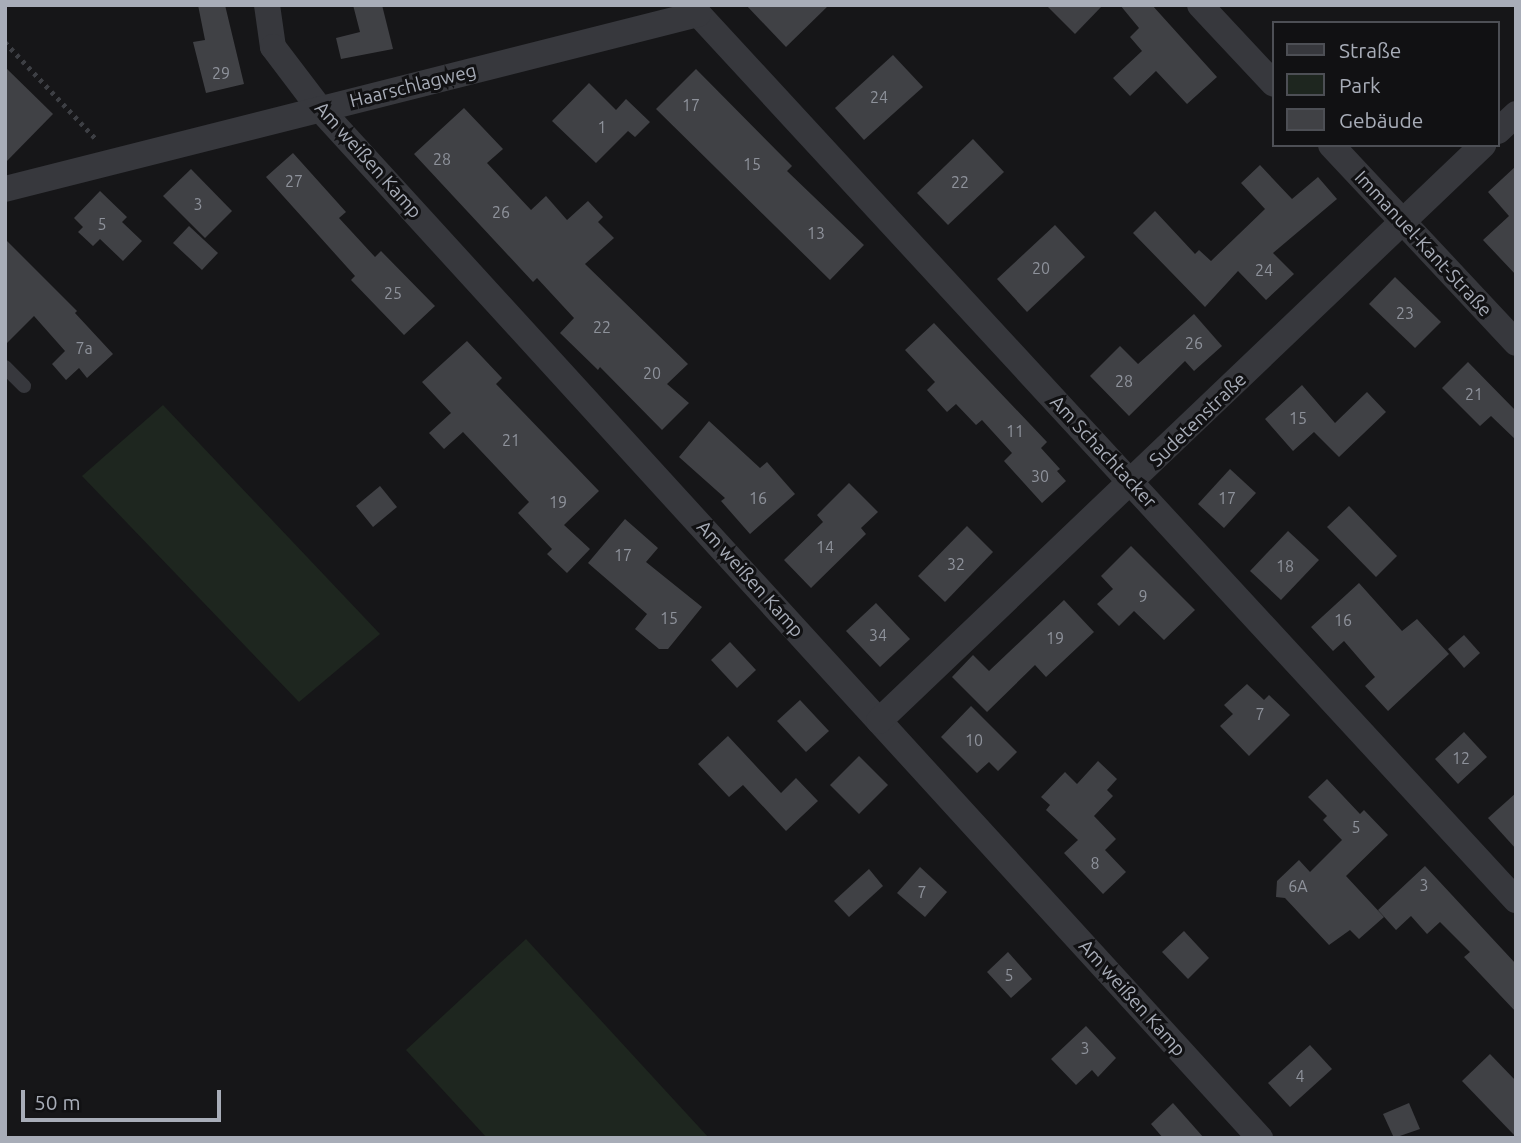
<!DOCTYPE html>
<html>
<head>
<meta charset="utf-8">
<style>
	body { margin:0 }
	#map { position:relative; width:1521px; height:1143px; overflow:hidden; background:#161618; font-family:Ubuntu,sans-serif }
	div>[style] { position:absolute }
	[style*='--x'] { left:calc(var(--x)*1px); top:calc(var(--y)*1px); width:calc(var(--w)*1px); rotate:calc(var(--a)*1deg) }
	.green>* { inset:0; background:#1e261f }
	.building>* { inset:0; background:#404145 }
	.path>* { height:4.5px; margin-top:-2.25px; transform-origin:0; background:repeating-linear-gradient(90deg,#3d3f44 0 3.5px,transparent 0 8.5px) }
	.service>* { height:14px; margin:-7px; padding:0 7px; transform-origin:7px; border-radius:7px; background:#37383d }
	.minor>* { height:26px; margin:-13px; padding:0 13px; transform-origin:13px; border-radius:13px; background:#37383d }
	span { translate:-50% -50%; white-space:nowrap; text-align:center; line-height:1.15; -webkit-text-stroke:6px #111113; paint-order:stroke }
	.number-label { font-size:16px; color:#8e929b }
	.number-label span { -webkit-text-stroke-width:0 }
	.street-label { font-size:19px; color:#a8adb8 }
	.frame { position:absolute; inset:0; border:7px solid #a8adb8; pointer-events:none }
	.legend { position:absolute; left:1272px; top:21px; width:228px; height:126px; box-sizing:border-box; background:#111113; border:2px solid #4d4f55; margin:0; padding:9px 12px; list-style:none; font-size:21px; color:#a8adb8 }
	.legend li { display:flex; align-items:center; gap:14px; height:35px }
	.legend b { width:35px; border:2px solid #4d4f55 }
	.scale { position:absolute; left:21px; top:1090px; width:200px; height:32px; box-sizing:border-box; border:4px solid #a8adb8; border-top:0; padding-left:9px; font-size:21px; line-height:24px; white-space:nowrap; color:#a8adb8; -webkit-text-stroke:5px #111113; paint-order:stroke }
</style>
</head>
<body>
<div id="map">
	<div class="green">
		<div style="clip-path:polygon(163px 405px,380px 634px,299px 702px,82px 476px)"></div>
		<div style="clip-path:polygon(526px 939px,709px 1138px,487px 1138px,406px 1050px)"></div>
	</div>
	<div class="building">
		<div style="clip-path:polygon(198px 5px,225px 5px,244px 84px,206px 93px,193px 42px,205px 40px)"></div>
		<div style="clip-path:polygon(353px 5px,382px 5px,393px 49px,341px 59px,336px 38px,360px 32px)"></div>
		<div style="clip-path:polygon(746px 5px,829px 5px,786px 47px)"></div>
		<div style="clip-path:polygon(1046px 5px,1103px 5px,1075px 34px)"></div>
		<div style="clip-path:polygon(1120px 5px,1152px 5px,1217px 77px,1187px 104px,1156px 71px,1130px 96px,1113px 78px,1142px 51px,1130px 37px,1139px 28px)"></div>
		<div style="clip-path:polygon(893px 55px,923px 87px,864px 140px,835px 108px)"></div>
		<div style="clip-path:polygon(5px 67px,53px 114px,5px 163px)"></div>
		<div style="clip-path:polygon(696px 69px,792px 166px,787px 171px,864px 245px,830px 280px,656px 109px)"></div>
		<div style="clip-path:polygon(589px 83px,616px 110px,626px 99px,650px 122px,635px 137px,628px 131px,596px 163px,552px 121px)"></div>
		<div style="clip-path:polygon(464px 108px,503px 149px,487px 163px,531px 210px,546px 196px,567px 220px,588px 201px,603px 217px,598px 222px,614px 238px,585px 264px,688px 364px,667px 384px,689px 403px,662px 430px,600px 367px,598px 370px,560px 333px,574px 318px,537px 278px,533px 282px,414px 154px)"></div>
		<div style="clip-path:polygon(973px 139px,1004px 172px,948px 225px,917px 193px)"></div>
		<div style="clip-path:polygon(293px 153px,346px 212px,339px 218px,375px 257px,381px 251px,435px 306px,404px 335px,351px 280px,355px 276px,266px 177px)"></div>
		<div style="clip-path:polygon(1260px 165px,1292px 199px,1318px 177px,1337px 199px,1273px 253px,1294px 274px,1266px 300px,1238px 271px,1205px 307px,1133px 233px,1155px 211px,1195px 254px,1199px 250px,1211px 261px,1265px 209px,1241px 183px)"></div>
		<div style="clip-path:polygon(1516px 166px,1516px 275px,1483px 240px,1509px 216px,1488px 192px)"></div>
		<div style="clip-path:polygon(191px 169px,232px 211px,205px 238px,163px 196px)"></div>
		<div style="clip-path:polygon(100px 191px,127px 217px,122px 222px,142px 241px,123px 261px,100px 239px,93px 246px,78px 232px,83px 227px,74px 218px)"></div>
		<div style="clip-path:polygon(1055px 225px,1085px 257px,1027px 312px,997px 279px)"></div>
		<div style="clip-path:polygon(189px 226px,218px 253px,202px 270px,173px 243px)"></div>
		<div style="clip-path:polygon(5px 239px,77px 311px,75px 313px,113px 354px,87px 378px,79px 368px,66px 380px,52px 364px,65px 351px,34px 316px,5px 345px)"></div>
		<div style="clip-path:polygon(1395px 277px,1441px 322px,1415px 348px,1369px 304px)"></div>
		<div style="clip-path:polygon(1194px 314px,1222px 346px,1194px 371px,1185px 361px,1129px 416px,1090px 376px,1120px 346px,1138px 364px)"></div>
		<div style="clip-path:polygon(934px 323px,1047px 442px,1041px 448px,1060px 469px,1057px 471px,1066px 481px,1042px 503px,1004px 461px,1012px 453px,982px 420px,976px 425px,956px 404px,947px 412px,927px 390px,935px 382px,905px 350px)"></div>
		<div style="clip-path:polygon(467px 341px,502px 378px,496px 384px,599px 491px,564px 525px,590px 549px,567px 573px,547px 554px,552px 549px,518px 513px,529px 502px,463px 432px,444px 449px,429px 433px,451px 413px,422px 382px)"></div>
		<div style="clip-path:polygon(1468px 362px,1516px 411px,1516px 440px,1491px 416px,1480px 426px,1442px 388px)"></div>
		<div style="clip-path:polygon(1302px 385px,1335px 423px,1367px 392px,1386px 412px,1339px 457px,1314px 432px,1293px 451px,1265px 419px)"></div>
		<div style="clip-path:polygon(709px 421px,760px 468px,767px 462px,795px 494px,750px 534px,721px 501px,725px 498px,679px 457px)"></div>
		<div style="clip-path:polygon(1230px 469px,1256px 493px,1224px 528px,1198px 504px)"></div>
		<div style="clip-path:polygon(849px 483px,878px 512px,861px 528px,866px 534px,811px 588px,784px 560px,823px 522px,817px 515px)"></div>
		<div style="clip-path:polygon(380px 486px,397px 507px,373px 527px,356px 506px)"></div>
		<div style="clip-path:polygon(1349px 506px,1397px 556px,1376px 577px,1327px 527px)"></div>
		<div style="clip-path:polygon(625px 519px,658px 548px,646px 562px,702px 607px,668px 649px,659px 649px,635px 629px,647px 614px,588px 563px)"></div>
		<div style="clip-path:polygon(967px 526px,993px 552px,945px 602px,918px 576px)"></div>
		<div style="clip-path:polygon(1288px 531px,1319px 560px,1281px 600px,1250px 571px)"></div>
		<div style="clip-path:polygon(1131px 546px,1195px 610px,1164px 640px,1134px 611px,1119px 626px,1097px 604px,1113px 589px,1101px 576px)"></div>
		<div style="clip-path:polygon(1359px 583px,1402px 631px,1417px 619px,1449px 654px,1388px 711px,1365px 686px,1375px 677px,1344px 641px,1333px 651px,1311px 627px)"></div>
		<div style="clip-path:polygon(1064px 600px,1094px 632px,1046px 677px,1035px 665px,987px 712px,952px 677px,973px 655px,989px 671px)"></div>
		<div style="clip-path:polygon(876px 603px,910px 639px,880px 667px,846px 631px)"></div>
		<div style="clip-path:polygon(1464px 635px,1480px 653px,1464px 668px,1448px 649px)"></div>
		<div style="clip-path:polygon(730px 642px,756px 670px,737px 688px,711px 660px)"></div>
		<div style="clip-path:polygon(1247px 684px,1264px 700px,1269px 695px,1290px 715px,1249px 756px,1220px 726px,1233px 714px,1224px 705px)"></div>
		<div style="clip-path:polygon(800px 700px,829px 731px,806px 752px,777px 721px)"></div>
		<div style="clip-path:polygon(971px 706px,1017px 752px,998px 771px,989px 762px,977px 773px,941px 737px)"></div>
		<div style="clip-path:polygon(1464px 732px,1487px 757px,1458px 784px,1435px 759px)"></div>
		<div style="clip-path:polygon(728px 736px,781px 793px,796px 778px,818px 801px,786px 831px,743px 785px,729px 797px,698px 764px)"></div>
		<div style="clip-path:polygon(859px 756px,888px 785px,859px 814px,830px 785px)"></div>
		<div style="clip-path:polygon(1098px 761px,1117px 779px,1107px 790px,1113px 796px,1094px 816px,1116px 839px,1105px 850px,1126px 872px,1103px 894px,1064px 853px,1078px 840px,1046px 810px,1050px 805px,1041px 797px,1065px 772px,1077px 784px)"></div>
		<div style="clip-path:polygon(1327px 779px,1360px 814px,1364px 810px,1388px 835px,1346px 876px,1384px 917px,1359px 939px,1350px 930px,1329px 945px,1285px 898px,1276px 897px,1277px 881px,1299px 860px,1310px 872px,1342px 840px,1323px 820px,1327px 816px,1308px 797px)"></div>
		<div style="clip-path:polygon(1516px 793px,1516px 849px,1488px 818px)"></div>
		<div style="clip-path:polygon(1425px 866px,1516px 964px,1516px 1012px,1464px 957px,1470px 952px,1440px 922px,1427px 934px,1411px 916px,1396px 930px,1378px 910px)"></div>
		<div style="clip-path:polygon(920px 867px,947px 892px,925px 917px,897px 893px)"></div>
		<div style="clip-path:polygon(869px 869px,883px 886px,849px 917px,834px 901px)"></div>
		<div style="clip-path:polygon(1184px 931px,1209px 958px,1188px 979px,1162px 952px)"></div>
		<div style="clip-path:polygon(1008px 952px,1032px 979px,1011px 998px,987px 972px)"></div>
		<div style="clip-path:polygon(1086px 1026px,1116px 1058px,1098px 1077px,1092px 1070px,1076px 1085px,1051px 1059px)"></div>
		<div style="clip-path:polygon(1310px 1045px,1332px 1069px,1290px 1107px,1268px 1083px)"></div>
		<div style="clip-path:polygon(1490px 1054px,1516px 1081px,1516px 1137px,1462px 1081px)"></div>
		<div style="clip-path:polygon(1173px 1103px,1204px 1138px,1163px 1138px,1151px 1124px)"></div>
		<div style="clip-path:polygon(1409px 1103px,1420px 1129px,1394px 1138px,1383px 1114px)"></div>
	</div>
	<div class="path">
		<div style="--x:5;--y:42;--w:134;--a:46.8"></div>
	</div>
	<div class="service">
		<div style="--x:5;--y:367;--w:27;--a:45"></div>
	</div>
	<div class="minor">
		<div style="--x:267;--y:5;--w:42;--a:81.9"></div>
		<div style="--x:273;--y:47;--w:78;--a:52.8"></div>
		<div style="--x:320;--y:109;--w:1394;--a:47.59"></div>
		<div style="--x:690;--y:5;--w:1218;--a:47.3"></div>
		<div style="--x:1200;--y:5;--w:108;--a:46.9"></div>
		<div style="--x:1498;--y:131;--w:25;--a:-43"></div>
		<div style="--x:1331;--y:145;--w:271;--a:46.9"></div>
		<div style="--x:5;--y:189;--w:715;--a:-14.17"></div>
		<div style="--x:879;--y:721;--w:835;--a:-43.64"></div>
	</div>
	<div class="number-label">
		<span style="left:221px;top:73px">29</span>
		<span style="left:879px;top:97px">24</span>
		<span style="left:691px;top:105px">17</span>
		<span style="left:602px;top:127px">1</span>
		<span style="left:442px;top:159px">28</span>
		<span style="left:752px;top:164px">15</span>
		<span style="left:294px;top:181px">27</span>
		<span style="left:960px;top:182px">22</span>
		<span style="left:198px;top:204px">3</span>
		<span style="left:501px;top:212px">26</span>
		<span style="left:102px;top:224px">5</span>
		<span style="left:816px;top:233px">13</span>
		<span style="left:1041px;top:268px">20</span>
		<span style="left:1264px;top:270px">24</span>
		<span style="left:393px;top:293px">25</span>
		<span style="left:1405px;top:313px">23</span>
		<span style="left:602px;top:327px">22</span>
		<span style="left:1194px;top:343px">26</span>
		<span style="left:84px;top:348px">7a</span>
		<span style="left:652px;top:373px">20</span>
		<span style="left:1124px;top:381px">28</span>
		<span style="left:1474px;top:394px">21</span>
		<span style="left:1298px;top:418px">15</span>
		<span style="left:1015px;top:431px">11</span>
		<span style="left:511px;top:440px">21</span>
		<span style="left:1040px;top:476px">30</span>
		<span style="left:758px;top:498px">16</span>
		<span style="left:1227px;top:498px">17</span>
		<span style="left:558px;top:502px">19</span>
		<span style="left:825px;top:547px">14</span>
		<span style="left:623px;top:555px">17</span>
		<span style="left:956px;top:564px">32</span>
		<span style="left:1285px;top:566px">18</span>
		<span style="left:1143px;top:596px">9</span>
		<span style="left:669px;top:618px">15</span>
		<span style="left:1343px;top:620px">16</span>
		<span style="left:878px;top:635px">34</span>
		<span style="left:1055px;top:638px">19</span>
		<span style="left:1260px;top:714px">7</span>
		<span style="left:974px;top:740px">10</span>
		<span style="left:1461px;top:758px">12</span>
		<span style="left:1356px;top:827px">5</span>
		<span style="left:1095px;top:863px">8</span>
		<span style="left:1424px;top:885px">3</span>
		<span style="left:1298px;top:886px">6A</span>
		<span style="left:922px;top:892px">7</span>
		<span style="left:1009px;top:975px">5</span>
		<span style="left:1085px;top:1048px">3</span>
		<span style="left:1300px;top:1076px">4</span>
	</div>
	<div class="street-label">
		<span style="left:413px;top:86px;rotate:-14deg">Haarschlagweg</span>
		<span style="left:368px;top:160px;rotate:48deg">Am weißen Kamp</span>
		<span style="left:1423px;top:244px;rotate:47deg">Immanuel-Kant-Straße</span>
		<span style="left:1198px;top:420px;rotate:-44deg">Sudetenstraße</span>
		<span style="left:1103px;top:452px;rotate:47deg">Am Schachtacker</span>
		<span style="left:750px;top:579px;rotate:48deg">Am weißen Kamp</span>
		<span style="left:1132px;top:998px;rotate:48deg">Am weißen Kamp</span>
	</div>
	<div class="frame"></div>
	<ul class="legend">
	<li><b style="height:9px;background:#37383d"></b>Straße</li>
	<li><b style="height:19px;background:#1e261f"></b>Park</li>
	<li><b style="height:19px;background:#404145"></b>Gebäude</li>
	</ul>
	<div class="scale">50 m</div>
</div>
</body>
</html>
